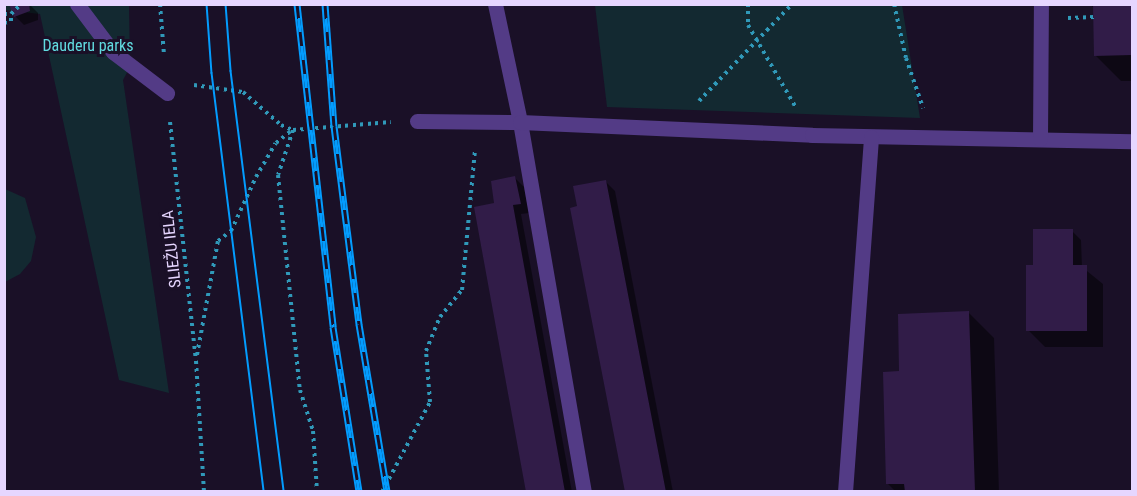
<!DOCTYPE html>
<html>
<head>
<meta charset="utf-8">
<style>
	body { margin:0 }
	#map { position:relative; width:1137px; height:496px; overflow:hidden; background:#1a1027; font-family:"Roboto Condensed",sans-serif }
	div>[style] { position:absolute }
	[style*='--x'] { left:calc(var(--x)*1px); top:calc(var(--y)*1px); width:calc(var(--w)*1px); rotate:calc(var(--a)*1deg) }
	.green>* { inset:0; background:#132931 }
	.shadow>* { inset:0; background:#0007 }
	.building>* { inset:0; background:#311c48 }
	.path>* { height:4px; margin-top:-2px; transform-origin:0; background:repeating-linear-gradient(90deg,#3099b9 0 3px,transparent 0 7.5px) }
	.lane>* { height:15px; margin:-7.5px; padding:0 7.5px; transform-origin:7.5px; border-radius:7.5px; background:#533b86 }
	.street>* { height:15px; margin:-7.5px; padding:0 7.5px; transform-origin:7.5px; border-radius:7.5px; background:#533b86 }
	.tram>* { height:1.5px; margin:-0.75px; padding:0 0.75px; transform-origin:0.75px; border-radius:0.75px; background:#039cfe }
	.rail>* { height:7px; margin-top:-3.5px; transform-origin:0; background:repeating-linear-gradient(90deg,#1a1027 0 14px,#039cfe 0 28px); box-sizing:border-box; border-block:2px solid #039cfe }
	span { translate:-50% -50%; white-space:nowrap; text-align:center; line-height:1.15; -webkit-text-stroke:6px #1a1027; paint-order:stroke }
	.park-label { font-size:16px; color:#61dbe0 }
	.street-label { font-size:16px; color:#e6d6ff }
	.frame { position:absolute; inset:0; border:6px solid #e6d6ff; pointer-events:none }
</style>
</head>
<body>
<div id="map">
	<div class="green">
		<div style="clip-path:polygon(4px 5px,129px 5px,130px 67px,123px 80px,169px 393px,119px 380px,40px 14px,5px 10px)"></div>
		<div style="clip-path:polygon(595px 5px,902px 5px,920px 118px,607px 107px)"></div>
		<div style="clip-path:polygon(5px 189px,25px 198px,36px 237px,31px 261px,20px 274px,5px 282px)"></div>
	</div>
	<div class="shadow">
		<div style="clip-path:polygon(29px 4px,38px 13px,38px 20px,24px 25px,15px 16px)"></div>
		<div style="clip-path:polygon(1090px 4px,1132px 4px,1132px 81px,1121px 81px,1095px 55px,1095px 9px)"></div>
		<div style="clip-path:polygon(515px 178px,524px 187px,529px 213px,521px 214px,572px 492px,528px 492px,496px 205px)"></div>
		<div style="clip-path:polygon(606px 182px,615px 191px,673px 492px,626px 492px,578px 207px)"></div>
		<div style="clip-path:polygon(1072px 231px,1081px 240px,1082px 267px,1103px 284px,1103px 347px,1045px 347px,1028px 330px,1035px 267px)"></div>
		<div style="clip-path:polygon(968px 312px,994px 338px,999px 492px,896px 492px,888px 484px,901px 372px)"></div>
	</div>
	<div class="building">
		<div style="clip-path:polygon(9px 4px,29px 4px,30px 11px,14px 17px)"></div>
		<div style="clip-path:polygon(1093px 4px,1132px 4px,1132px 55px,1094px 56px)"></div>
		<div style="clip-path:polygon(515px 176px,521px 204px,513px 205px,565px 492px,526px 492px,474px 207px,494px 203px,491px 181px)"></div>
		<div style="clip-path:polygon(606px 180px,666px 492px,625px 492px,570px 208px,577px 206px,573px 186px)"></div>
		<div style="clip-path:polygon(1033px 229px,1073px 229px,1073px 265px,1087px 265px,1087px 331px,1026px 331px,1026px 265px,1033px 265px)"></div>
		<div style="clip-path:polygon(969px 311px,975px 492px,905px 492px,904px 484px,886px 484px,883px 372px,899px 371px,898px 314px)"></div>
	</div>
	<div class="path">
		<div style="--x:160;--y:4;--w:51;--a:85.5"></div>
		<div style="--x:748;--y:4;--w:21;--a:90"></div>
		<div style="--x:748;--y:25;--w:94;--a:59.9"></div>
		<div style="--x:894;--y:4;--w:55;--a:77.5"></div>
		<div style="--x:906;--y:58;--w:53;--a:71.2"></div>
		<div style="--x:4;--y:14;--w:7;--a:0"></div>
		<div style="--x:1068;--y:18;--w:26;--a:-2"></div>
		<div style="--x:4;--y:23;--w:7;--a:-16"></div>
		<div style="--x:11;--y:21;--w:7;--a:-90"></div>
		<div style="--x:11;--y:14;--w:14;--a:-45"></div>
		<div style="--x:194;--y:85;--w:49;--a:8.1"></div>
		<div style="--x:243;--y:92;--w:50;--a:41"></div>
		<div style="--x:281;--y:125;--w:13;--a:23"></div>
		<div style="--x:293;--y:130;--w:98;--a:-4.7"></div>
		<div style="--x:699;--y:101;--w:134;--a:-46.2"></div>
		<div style="--x:170;--y:122;--w:240;--a:83.8"></div>
		<div style="--x:196;--y:361;--w:131;--a:86.5"></div>
		<div style="--x:293;--y:130;--w:47;--a:108.4"></div>
		<div style="--x:278;--y:175;--w:216;--a:84.2"></div>
		<div style="--x:300;--y:390;--w:43;--a:72.4"></div>
		<div style="--x:313;--y:431;--w:61;--a:86.2"></div>
		<div style="--x:197;--y:355;--w:116;--a:-79.6"></div>
		<div style="--x:218;--y:241;--w:16;--a:-38"></div>
		<div style="--x:231;--y:231;--w:60;--a:-65.2"></div>
		<div style="--x:256;--y:177;--w:39;--a:-60"></div>
		<div style="--x:276;--y:143;--w:19;--a:-39"></div>
		<div style="--x:382;--y:492;--w:102;--a:-61.9"></div>
		<div style="--x:430;--y:402;--w:51;--a:-94.5"></div>
		<div style="--x:426;--y:351;--w:37;--a:-68"></div>
		<div style="--x:440;--y:317;--w:35;--a:-51"></div>
		<div style="--x:462;--y:290;--w:141;--a:-84.7"></div>
	</div>
	<div class="lane">
		<div style="--x:495;--y:4;--w:121;--a:78"></div>
		<div style="--x:520;--y:122;--w:375;--a:80.2"></div>
	</div>
	<div class="street">
		<div style="--x:77;--y:4;--w:60;--a:53.1"></div>
		<div style="--x:113;--y:52;--w:68;--a:37.2"></div>
		<div style="--x:417;--y:121;--w:103;--a:0.6"></div>
		<div style="--x:520;--y:122;--w:292;--a:2.5"></div>
		<div style="--x:812;--y:135;--w:320;--a:1.1"></div>
		<div style="--x:1040;--y:139;--w:135;--a:-89.6"></div>
		<div style="--x:845;--y:492;--w:356;--a:-85.8"></div>
	</div>
	<div class="tram">
		<div style="--x:207;--y:4;--w:69;--a:85.9"></div>
		<div style="--x:212;--y:73;--w:422;--a:82.9"></div>
		<div style="--x:226;--y:4;--w:67;--a:85.7"></div>
		<div style="--x:231;--y:71;--w:424;--a:82.8"></div>
	</div>
	<div class="rail">
		<div style="--x:297;--y:4;--w:325;--a:83.6"></div>
		<div style="--x:333;--y:327;--w:167;--a:81"></div>
		<div style="--x:325;--y:4;--w:122;--a:85.8"></div>
		<div style="--x:334;--y:126;--w:200;--a:82.8"></div>
		<div style="--x:359;--y:324;--w:170;--a:80.5"></div>
	</div>
	<div class="park-label">
		<span style="left:88px;top:46px">Dauderu parks</span>
	</div>
	<div class="street-label">
		<span style="left:172px;top:249px;rotate:-96deg">SLIEŽU IELA</span>
	</div>
	<div class="frame"></div>
</div>
</body>
</html>
